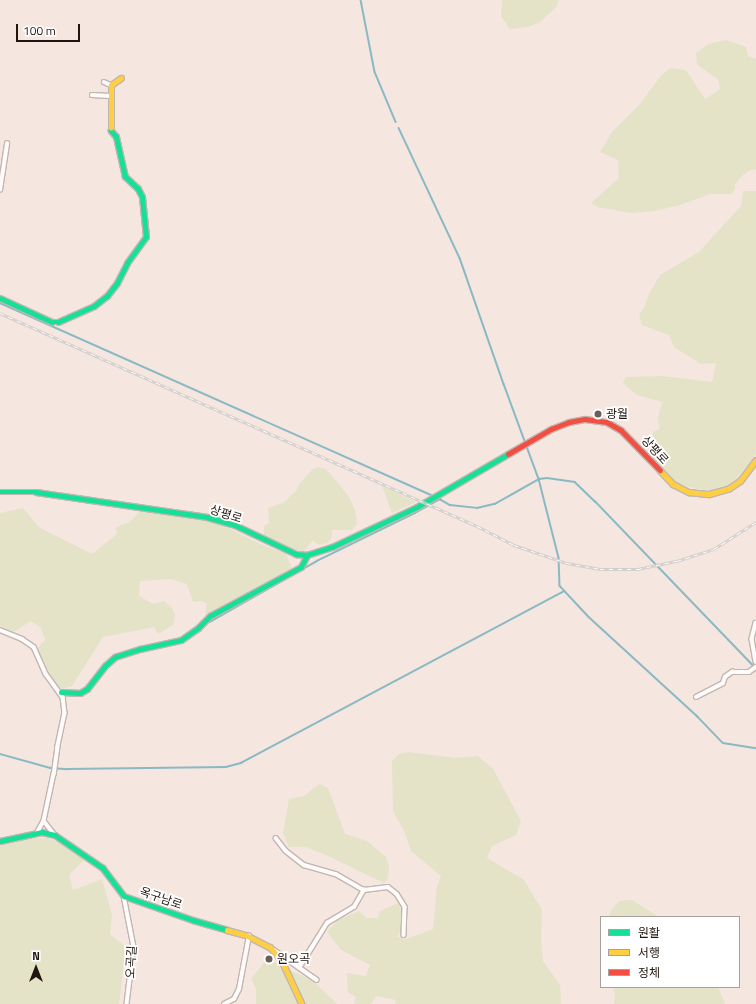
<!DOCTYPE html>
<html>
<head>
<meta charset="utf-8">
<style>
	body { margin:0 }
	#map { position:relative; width:756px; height:1004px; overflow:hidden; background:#f5e6e0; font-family:"Titillium Web","Noto Sans KR",sans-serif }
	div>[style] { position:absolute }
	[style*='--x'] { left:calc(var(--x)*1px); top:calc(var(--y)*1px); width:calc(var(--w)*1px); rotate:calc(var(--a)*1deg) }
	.green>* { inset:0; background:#e4e2c7 }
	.stream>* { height:1.5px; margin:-0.75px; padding:0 0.75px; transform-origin:0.75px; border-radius:0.75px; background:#8ab9c3 }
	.roads { filter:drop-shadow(1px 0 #c2b6b0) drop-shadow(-1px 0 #c2b6b0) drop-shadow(0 1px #c2b6b0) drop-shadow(0 -1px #c2b6b0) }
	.street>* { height:3.5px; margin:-1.75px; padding:0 1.75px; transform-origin:1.75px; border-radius:1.75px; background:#fefbfa }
	.fast>* { height:4.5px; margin:-2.25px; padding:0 2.25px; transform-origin:2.25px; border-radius:2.25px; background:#16e098 }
	.slow>* { height:4.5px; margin:-2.25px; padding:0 2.25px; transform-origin:2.25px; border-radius:2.25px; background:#ffcf43 }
	.jam>* { height:4.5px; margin:-2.25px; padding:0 2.25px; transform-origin:2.25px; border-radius:2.25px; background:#f24e42 }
	.rail>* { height:3px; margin-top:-1.5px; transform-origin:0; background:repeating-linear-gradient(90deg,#fff 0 4.5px,#d3cfcd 0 9px); box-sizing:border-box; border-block:1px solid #d3cfcd }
	.dots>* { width:11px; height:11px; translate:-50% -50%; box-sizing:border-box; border:2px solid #fff; border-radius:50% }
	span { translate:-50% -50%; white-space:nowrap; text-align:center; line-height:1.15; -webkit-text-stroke:3.5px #fff; paint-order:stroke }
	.poi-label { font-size:12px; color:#201510 }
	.left { translate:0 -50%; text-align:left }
	.street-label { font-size:12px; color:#201510 }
	.legend { position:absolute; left:600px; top:916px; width:140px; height:72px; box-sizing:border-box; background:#fff; border:1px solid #a6a19f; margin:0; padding:5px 7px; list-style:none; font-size:12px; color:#201510 }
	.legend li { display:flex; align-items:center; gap:8px; height:20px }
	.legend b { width:20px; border:1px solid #a6a19f }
	.north { position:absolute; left:16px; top:948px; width:40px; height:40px; -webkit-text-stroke:3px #fff; paint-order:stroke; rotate:0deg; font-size:11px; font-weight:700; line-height:16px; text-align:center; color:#201510 }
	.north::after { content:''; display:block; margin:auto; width:14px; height:18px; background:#201510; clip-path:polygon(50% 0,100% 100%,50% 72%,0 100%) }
	.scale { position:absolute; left:16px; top:24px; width:64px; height:18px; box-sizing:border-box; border:2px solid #201510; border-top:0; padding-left:5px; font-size:12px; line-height:14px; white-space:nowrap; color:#201510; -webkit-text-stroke:3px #fff; paint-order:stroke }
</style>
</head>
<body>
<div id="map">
	<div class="green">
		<div style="clip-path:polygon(502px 0,559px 0,556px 7px,540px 22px,528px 27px,510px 29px,501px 16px)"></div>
		<div style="clip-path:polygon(726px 40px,746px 47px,748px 56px,756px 59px,756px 169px,748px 171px,742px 176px,735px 184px,735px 189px,731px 194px,710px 194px,680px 205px,654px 211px,632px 213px,597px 207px,591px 203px,619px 178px,618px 160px,600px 152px,612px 132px,639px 105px,660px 77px,670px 68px,686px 70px,705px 99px,720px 89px,718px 79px,703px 69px,697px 64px,696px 53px,709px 44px)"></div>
		<div style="clip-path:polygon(743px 191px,756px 191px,756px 454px,737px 478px,727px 486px,709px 491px,689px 487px,676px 482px,652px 456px,653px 432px,660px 429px,658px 418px,662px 402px,637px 395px,623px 383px,626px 377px,662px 376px,712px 382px,716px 363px,701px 364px,674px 347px,669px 335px,642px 325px,639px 314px,644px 308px,649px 294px,660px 275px,699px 252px,741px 206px)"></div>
		<div style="clip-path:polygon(318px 467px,326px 469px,349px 497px,355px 510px,357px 524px,352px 530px,332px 530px,332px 538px,327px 543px,318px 545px,313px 540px,304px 551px,296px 550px,264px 537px,264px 526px,269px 523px,268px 508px,283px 503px,296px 491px,299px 484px,312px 470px)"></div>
		<div style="clip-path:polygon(382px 486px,416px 502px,392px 513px)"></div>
		<div style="clip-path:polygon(23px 508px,40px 528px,92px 554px,117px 534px,116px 527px,130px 522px,141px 510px,217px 522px,262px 545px,286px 554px,292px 568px,205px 615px,207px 603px,201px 601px,193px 602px,187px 584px,171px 579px,140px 581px,139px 596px,153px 604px,164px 601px,172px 608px,175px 615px,173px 625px,158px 634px,154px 627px,103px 637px,72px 686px,63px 689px,56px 686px,39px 655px,37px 649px,45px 640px,41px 628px,31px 621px,13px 632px,0 626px,0 513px)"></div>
		<div style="clip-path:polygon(408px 752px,456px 758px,478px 756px,493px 769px,521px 821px,516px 835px,492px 846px,487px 858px,524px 880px,542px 910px,541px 941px,543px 961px,560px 985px,561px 1004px,395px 1004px,396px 1000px,376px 996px,371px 1004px,354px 1004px,356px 997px,348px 992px,347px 973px,366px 976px,370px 965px,341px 950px,327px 932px,338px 920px,359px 911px,367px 918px,378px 918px,380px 911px,398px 903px,402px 911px,403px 925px,397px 937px,406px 939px,433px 929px,437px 886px,441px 876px,411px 851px,404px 831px,393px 811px,392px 761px,399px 754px)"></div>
		<div style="clip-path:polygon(319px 784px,328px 788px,345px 834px,367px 841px,386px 857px,389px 868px,388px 877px,384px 883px,324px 854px,305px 847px,289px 847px,283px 833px,289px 799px,304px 796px)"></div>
		<div style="clip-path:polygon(47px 838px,59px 842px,85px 859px,69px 875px,73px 890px,102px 879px,112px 915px,110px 934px,126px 947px,119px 1004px,0 1004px,0 844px,21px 839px)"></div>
		<div style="clip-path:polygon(632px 900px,659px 917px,609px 917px,610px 913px,619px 901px)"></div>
		<div style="clip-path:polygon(265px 961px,284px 964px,290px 971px,311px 979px,337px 1004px,256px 1004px,256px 988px,251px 979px)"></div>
		<div style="clip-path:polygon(613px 987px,718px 987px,725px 1004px,614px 1004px,615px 995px)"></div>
	</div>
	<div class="stream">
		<div style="--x:361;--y:0;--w:73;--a:79"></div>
		<div style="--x:375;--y:72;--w:54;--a:67.2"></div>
		<div style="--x:399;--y:128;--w:144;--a:64.9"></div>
		<div style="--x:460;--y:258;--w:133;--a:70.8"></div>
		<div style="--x:504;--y:384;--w:101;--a:69.8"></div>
		<div style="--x:539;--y:479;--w:81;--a:75.8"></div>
		<div style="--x:559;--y:558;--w:28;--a:88"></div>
		<div style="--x:560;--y:586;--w:42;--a:46.9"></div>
		<div style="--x:589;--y:617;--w:147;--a:42.5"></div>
		<div style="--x:697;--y:716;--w:37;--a:46"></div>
		<div style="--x:723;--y:743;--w:33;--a:9"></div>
		<div style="--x:0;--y:303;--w:474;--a:24"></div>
		<div style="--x:436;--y:497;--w:16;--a:30"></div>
		<div style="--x:450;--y:505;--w:27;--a:6"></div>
		<div style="--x:477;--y:508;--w:18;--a:-13"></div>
		<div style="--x:495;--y:504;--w:51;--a:-29.6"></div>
		<div style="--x:539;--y:479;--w:8;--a:-7"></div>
		<div style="--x:547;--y:478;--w:28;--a:8"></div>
		<div style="--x:575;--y:482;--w:28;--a:44"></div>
		<div style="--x:595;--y:501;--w:231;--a:46.1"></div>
		<div style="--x:210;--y:622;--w:123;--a:-29.7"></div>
		<div style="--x:317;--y:561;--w:109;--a:-26.1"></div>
		<div style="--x:415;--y:513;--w:29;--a:-29"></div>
		<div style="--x:0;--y:754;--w:53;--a:15.4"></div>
		<div style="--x:51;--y:768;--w:16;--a:4"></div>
		<div style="--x:67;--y:769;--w:159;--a:-0.7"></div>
		<div style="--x:226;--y:767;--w:16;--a:-15"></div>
		<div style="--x:241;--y:763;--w:366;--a:-28"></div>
	</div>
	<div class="roads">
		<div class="street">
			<div style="--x:104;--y:82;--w:8;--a:23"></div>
			<div style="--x:92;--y:95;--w:18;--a:3"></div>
			<div style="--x:0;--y:190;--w:47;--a:-81.3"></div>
			<div style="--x:756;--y:623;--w:16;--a:104"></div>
			<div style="--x:752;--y:639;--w:23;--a:80"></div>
			<div style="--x:0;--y:630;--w:24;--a:22"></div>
			<div style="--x:22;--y:639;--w:14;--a:34"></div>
			<div style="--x:34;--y:647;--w:30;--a:66"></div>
			<div style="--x:46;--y:674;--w:29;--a:54"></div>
			<div style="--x:63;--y:697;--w:16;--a:83"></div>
			<div style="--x:65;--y:713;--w:35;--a:102"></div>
			<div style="--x:58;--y:747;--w:27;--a:98"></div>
			<div style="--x:54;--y:774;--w:48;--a:102"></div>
			<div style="--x:44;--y:821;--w:13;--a:119"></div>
			<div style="--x:696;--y:697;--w:30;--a:-27"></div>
			<div style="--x:723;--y:683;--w:6;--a:-72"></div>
			<div style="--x:725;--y:677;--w:9;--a:-36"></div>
			<div style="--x:732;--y:672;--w:17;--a:0"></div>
			<div style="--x:749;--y:672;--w:9;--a:-36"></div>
			<div style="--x:44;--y:821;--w:18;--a:52"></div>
			<div style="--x:276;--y:838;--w:16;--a:52"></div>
			<div style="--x:286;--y:851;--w:23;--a:38"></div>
			<div style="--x:304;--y:865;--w:33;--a:16"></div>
			<div style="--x:336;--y:874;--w:32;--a:30"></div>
			<div style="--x:124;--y:896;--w:52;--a:78.9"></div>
			<div style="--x:134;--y:947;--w:57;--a:97"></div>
			<div style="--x:274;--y:950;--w:52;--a:34.9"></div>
			<div style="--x:299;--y:968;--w:53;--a:-58.1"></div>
			<div style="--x:327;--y:923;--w:31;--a:-31"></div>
			<div style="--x:354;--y:907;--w:20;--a:-60"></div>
			<div style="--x:364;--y:890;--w:24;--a:-7"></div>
			<div style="--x:388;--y:887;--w:11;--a:38"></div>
			<div style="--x:397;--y:894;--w:15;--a:58"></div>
			<div style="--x:405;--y:907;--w:28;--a:92"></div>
			<div style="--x:224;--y:1004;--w:11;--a:-27"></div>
			<div style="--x:234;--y:999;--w:11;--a:-63"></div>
			<div style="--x:239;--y:989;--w:54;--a:-79.3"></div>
		</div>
		<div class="fast">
			<div style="--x:0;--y:298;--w:57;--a:24.8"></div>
			<div style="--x:52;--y:322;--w:6;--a:0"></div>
			<div style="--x:58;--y:322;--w:39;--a:-24"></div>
			<div style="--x:94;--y:306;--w:16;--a:-38"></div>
			<div style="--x:107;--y:296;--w:16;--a:-52"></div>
			<div style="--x:117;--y:283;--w:22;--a:-63"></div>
			<div style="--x:127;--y:263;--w:32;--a:-54"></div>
			<div style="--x:146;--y:237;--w:40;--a:-95.7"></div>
			<div style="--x:142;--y:197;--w:9;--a:-117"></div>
			<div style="--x:138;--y:189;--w:18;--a:-137"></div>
			<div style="--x:125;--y:177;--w:41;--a:-102.7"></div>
			<div style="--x:116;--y:137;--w:8;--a:-130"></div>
			<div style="--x:111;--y:131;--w:3;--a:-90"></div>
			<div style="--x:0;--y:492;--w:36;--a:0"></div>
			<div style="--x:36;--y:492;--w:173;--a:8.3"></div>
			<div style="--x:207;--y:517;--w:29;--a:16"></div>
			<div style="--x:235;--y:525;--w:68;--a:25.4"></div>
			<div style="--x:296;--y:554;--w:11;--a:5"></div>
			<div style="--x:307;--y:555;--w:26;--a:-18"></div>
			<div style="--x:332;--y:547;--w:94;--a:-25.2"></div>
			<div style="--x:417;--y:507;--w:105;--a:-30.2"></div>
			<div style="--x:61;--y:692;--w:19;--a:3"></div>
			<div style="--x:80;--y:693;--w:8;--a:-30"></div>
			<div style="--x:87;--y:689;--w:29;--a:-52"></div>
			<div style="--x:105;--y:666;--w:13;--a:-42"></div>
			<div style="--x:115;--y:657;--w:26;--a:-18"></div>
			<div style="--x:140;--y:649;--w:42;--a:-12.4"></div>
			<div style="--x:181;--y:640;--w:21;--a:-35"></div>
			<div style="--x:198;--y:628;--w:17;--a:-45"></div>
			<div style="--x:210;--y:616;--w:103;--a:-28.3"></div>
			<div style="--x:301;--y:567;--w:13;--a:-63"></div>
			<div style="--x:0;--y:841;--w:43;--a:-12.1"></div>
			<div style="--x:42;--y:832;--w:13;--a:13"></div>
			<div style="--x:55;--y:835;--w:58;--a:34.5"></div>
			<div style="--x:103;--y:868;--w:35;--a:53"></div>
			<div style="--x:124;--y:896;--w:73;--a:19.2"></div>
			<div style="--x:193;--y:920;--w:35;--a:16"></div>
		</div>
		<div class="slow">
			<div style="--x:111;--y:128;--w:43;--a:-90"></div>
			<div style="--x:111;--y:85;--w:12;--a:-35"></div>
			<div style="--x:660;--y:470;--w:19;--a:47"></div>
			<div style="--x:673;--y:484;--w:18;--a:27"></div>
			<div style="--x:689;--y:492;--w:20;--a:6"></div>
			<div style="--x:709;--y:494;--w:20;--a:-15"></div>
			<div style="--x:728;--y:489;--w:14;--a:-34"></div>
			<div style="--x:740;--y:481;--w:26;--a:-53"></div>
			<div style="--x:227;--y:930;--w:20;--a:15"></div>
			<div style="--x:246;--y:935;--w:27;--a:27"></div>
			<div style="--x:270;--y:947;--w:18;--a:49"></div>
			<div style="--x:282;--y:961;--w:47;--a:65.1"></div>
		</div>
		<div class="jam">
			<div style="--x:508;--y:454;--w:50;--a:-30.2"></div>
			<div style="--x:551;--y:429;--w:19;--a:-21"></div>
			<div style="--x:569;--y:422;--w:16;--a:-11"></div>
			<div style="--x:585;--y:419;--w:22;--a:8"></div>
			<div style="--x:607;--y:422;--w:16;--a:30"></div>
			<div style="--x:621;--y:430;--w:56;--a:45.7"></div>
		</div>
	</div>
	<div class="rail">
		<div style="--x:0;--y:313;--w:522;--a:24.06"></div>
		<div style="--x:477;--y:526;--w:42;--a:27.2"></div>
		<div style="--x:514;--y:545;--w:56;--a:18.8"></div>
		<div style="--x:567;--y:563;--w:34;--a:10"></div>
		<div style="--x:600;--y:569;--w:38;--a:0"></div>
		<div style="--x:638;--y:569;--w:40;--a:-12"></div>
		<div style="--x:677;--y:561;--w:39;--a:-18"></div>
		<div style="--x:714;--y:549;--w:50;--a:-32.7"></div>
	</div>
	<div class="dots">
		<div style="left:598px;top:414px;background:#6b5e59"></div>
		<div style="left:269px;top:959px;background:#6b5e59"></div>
	</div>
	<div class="poi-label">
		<span class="left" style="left:606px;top:414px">광월</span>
		<span class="left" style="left:277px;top:959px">원오곡</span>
	</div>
	<div class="street-label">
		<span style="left:655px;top:450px;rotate:48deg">상평로</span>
		<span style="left:226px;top:514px;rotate:18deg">상평로</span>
		<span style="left:161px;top:898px;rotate:19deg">옥구남로</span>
		<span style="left:131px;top:962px;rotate:-87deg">오곡길</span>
	</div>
	<ul class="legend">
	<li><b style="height:5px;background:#16e098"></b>원활</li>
	<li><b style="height:5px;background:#ffcf43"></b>서행</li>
	<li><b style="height:5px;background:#f24e42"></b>정체</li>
	</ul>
	<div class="north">N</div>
	<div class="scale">100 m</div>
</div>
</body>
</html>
